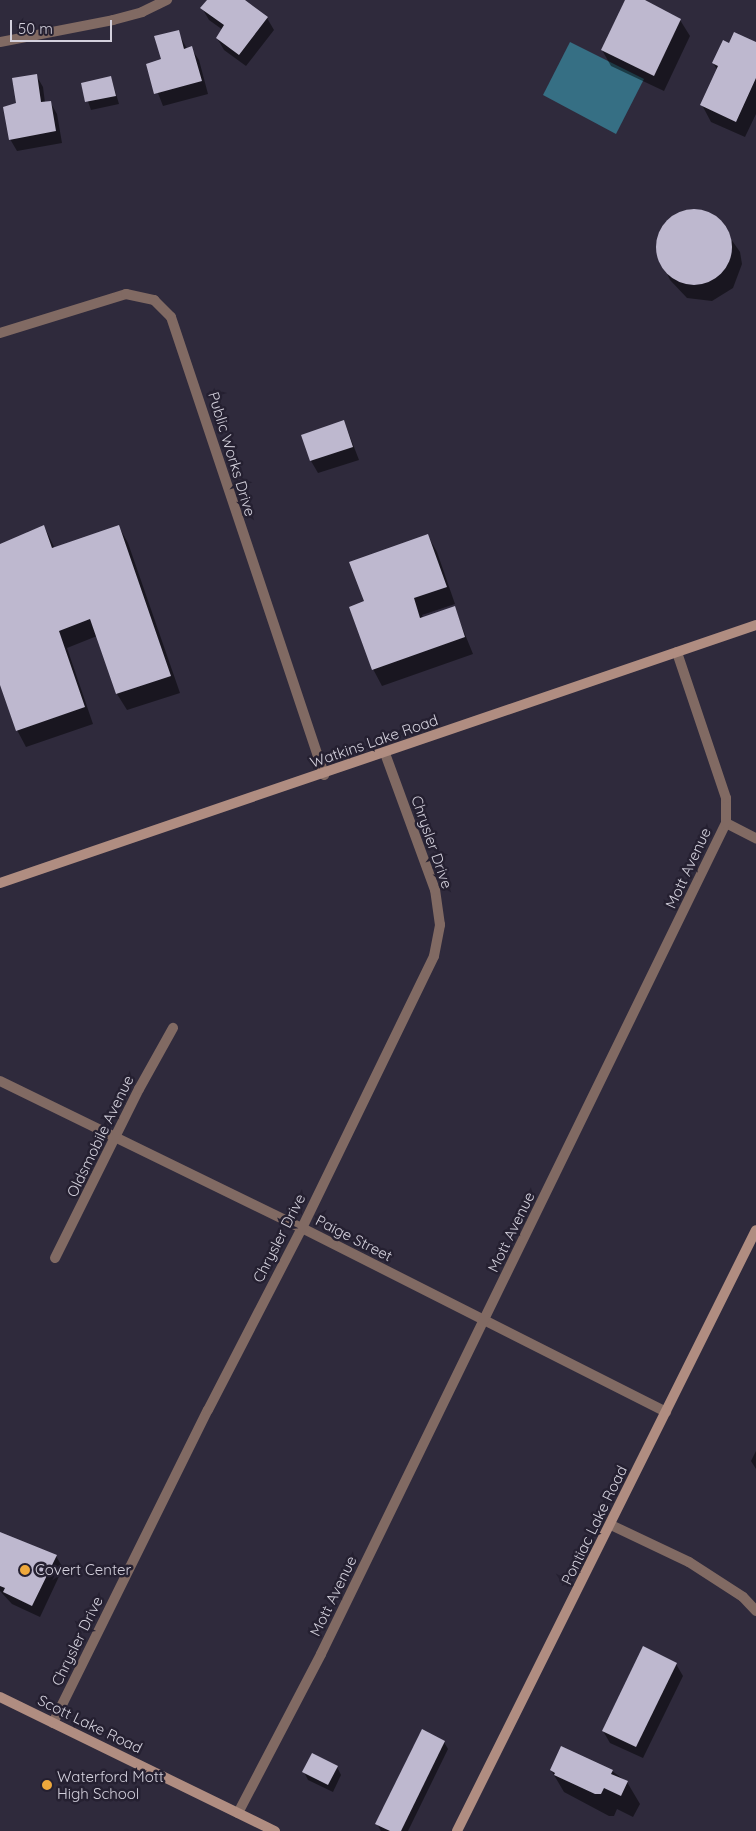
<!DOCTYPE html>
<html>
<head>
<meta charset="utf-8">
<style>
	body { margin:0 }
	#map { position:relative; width:756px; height:1831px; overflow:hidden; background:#2f2a3c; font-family:Quicksand,sans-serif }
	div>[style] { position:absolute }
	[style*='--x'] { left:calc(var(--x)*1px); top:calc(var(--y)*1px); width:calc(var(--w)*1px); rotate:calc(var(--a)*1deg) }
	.water>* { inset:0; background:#366f84 }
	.shadow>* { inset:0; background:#0007 }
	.building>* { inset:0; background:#beb8cf }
	.round { border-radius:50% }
	.street>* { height:10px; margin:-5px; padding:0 5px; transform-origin:5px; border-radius:5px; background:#816a63 }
	.secondary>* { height:10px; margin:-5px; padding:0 5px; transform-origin:5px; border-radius:5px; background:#b08d81 }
	.dots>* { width:14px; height:14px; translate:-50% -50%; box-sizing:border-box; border:2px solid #252031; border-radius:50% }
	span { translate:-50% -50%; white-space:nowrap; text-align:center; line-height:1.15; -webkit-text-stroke:5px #252031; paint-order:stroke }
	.street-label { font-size:15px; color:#d4d1dd }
	.poi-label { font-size:15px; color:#d4d1dd }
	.left { translate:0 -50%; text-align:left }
	.scale { position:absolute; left:10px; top:20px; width:102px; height:22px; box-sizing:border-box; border:2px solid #d4d1dd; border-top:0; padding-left:6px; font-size:15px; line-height:18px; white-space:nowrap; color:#d4d1dd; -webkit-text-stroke:4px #252031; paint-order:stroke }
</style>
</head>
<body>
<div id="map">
	<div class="water">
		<div style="clip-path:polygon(570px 42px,644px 79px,616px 134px,543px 95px)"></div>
	</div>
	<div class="shadow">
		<div style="clip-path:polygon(208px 0,243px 0,267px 18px,274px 30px,246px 66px,224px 50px,217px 38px,223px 30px,209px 20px,202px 8px)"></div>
		<div style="clip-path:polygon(626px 0,642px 0,680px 20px,690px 36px,664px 91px,611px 66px,602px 50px)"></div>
		<div style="clip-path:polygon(178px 32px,187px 49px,191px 48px,199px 60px,208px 94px,163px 106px,147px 65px,162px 60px)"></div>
		<div style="clip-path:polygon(756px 43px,756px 114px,745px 137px,711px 122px,702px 105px,718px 71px,713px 63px,730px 45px)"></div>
		<div style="clip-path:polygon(36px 75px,43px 87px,45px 103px,50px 102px,57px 114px,62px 143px,17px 151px,10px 139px)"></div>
		<div style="clip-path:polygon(111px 77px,119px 104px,91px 110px,82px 84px)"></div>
		<div style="clip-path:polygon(692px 209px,715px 216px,740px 252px,742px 264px,733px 288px,712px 301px,687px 298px,670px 280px,657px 251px,662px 227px,680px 212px)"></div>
		<div style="clip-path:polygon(344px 421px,359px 460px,318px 473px,311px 461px)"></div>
		<div style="clip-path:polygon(44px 526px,55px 549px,119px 527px,128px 543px,180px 693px,127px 710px,117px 694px,97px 636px,67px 648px,93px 724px,26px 747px,17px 730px,0 682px,0 546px,28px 536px,27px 532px)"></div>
		<div style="clip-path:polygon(428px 536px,437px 552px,455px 604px,422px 615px,423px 618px,454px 607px,473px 654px,382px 686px,373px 669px,365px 602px)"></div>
		<div style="clip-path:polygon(756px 1451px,756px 1469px,751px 1461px)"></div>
		<div style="clip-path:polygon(0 1534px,56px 1556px,63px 1568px,40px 1617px,12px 1604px,0 1591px)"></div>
		<div style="clip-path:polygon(676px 1664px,683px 1676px,643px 1758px,610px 1743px,603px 1731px)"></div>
		<div style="clip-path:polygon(444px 1742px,448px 1749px,408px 1831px,381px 1831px,377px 1824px)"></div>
		<div style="clip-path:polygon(337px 1767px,341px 1775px,333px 1792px,308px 1780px,304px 1772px)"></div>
		<div style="clip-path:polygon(551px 1770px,612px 1771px,627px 1782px,640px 1804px,633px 1817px,617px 1809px,614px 1816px,609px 1816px,564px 1792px)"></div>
	</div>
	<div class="building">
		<div style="clip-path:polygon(207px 0,245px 0,268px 17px,239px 55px,216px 38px,224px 25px,200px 8px)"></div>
		<div style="clip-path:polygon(625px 0,645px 0,681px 19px,654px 76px,601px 50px)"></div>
		<div style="clip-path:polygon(179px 30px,184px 49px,192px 46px,202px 81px,154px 94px,146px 64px,161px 59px,154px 36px)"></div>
		<div style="clip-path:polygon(734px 32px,756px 42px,756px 78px,736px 122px,700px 105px,718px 66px,712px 63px,723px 40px,729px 43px)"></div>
		<div style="clip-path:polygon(37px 74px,41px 102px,51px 101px,56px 131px,9px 140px,3px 107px,16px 103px,12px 78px)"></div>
		<div style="clip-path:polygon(111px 76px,116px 96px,85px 102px,81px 83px)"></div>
		<div class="round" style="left:656px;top:209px;width:76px;height:76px"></div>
		<div style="clip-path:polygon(344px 420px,353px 447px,310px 461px,301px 435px)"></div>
		<div style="clip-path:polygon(44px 525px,52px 548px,119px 525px,171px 676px,116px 694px,90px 619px,59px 631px,85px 707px,16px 731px,0 685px,0 544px)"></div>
		<div style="clip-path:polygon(428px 534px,447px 587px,414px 598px,420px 618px,455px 606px,465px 637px,372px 670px,349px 607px,364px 601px,349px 562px)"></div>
		<div style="clip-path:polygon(0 1532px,57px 1555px,32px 1606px,3px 1592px,5px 1588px,0 1586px)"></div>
		<div style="clip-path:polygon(643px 1646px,677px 1663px,636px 1747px,602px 1731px)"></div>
		<div style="clip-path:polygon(422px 1729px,445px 1741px,401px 1831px,390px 1831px,375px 1824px)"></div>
		<div style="clip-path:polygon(561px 1746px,613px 1770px,611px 1774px,628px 1781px,621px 1796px,604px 1788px,601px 1794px,595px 1794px,554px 1775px,555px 1773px,550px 1770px)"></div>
		<div style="clip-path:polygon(312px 1753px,338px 1766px,328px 1785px,302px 1772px)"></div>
	</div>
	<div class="street">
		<div style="--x:0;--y:42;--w:115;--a:-11"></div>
		<div style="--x:113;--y:20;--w:30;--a:-15"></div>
		<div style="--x:142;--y:12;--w:28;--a:-26"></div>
		<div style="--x:0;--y:333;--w:132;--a:-17.2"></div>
		<div style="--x:126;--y:294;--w:29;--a:12"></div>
		<div style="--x:154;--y:300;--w:24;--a:45"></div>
		<div style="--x:171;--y:317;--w:483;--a:71.5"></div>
		<div style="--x:726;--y:823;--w:34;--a:27"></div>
		<div style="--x:0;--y:1081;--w:336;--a:26"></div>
		<div style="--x:302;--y:1228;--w:408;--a:26.8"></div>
		<div style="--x:55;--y:1258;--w:189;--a:-63.6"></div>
		<div style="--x:139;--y:1089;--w:70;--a:-60.9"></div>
		<div style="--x:611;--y:1525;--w:86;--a:25.4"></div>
		<div style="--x:689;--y:1562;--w:64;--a:32.9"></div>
		<div style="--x:743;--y:1597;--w:19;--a:47"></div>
		<div style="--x:53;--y:1723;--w:349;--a:-63.7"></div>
		<div style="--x:208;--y:1410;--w:205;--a:-62.7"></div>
		<div style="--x:302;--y:1228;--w:302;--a:-64.1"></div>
		<div style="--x:434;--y:956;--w:32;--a:-79"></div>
		<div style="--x:440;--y:925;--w:35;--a:-98"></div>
		<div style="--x:435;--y:890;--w:146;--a:-110.1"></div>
		<div style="--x:238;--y:1813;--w:179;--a:-62.4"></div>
		<div style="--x:321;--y:1654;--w:924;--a:-64.02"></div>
		<div style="--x:726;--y:823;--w:25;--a:-90"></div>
		<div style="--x:726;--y:798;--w:154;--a:-108.6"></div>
	</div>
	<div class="secondary">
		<div style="--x:0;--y:883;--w:799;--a:-18.84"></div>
		<div style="--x:0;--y:1697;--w:306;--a:26"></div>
		<div style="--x:457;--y:1831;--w:671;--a:-63.55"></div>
	</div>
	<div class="dots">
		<div style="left:25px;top:1570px;background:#eea83c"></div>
		<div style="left:47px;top:1785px;background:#eea83c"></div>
	</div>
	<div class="street-label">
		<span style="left:232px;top:454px;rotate:73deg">Public Works Drive</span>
		<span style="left:374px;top:741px;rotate:-19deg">Watkins Lake Road</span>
		<span style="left:432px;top:842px;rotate:71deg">Chrysler Drive</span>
		<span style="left:688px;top:868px;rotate:-65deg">Mott Avenue</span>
		<span style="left:100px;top:1136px;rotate:-64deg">Oldsmobile Avenue</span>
		<span style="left:511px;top:1232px;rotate:-64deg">Mott Avenue</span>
		<span style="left:279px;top:1238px;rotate:-63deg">Chrysler Drive</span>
		<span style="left:354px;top:1238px;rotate:27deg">Paige Street</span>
		<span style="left:594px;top:1525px;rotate:-64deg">Pontiac Lake Road</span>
		<span style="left:333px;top:1596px;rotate:-64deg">Mott Avenue</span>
		<span style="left:77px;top:1641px;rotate:-64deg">Chrysler Drive</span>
		<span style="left:90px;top:1724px;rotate:26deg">Scott Lake Road</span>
	</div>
	<div class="poi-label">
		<span class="left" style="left:35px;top:1570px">Covert Center</span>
		<span class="left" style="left:57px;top:1785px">Waterford Mott<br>High School</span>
	</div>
	<div class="scale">50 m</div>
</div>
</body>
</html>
